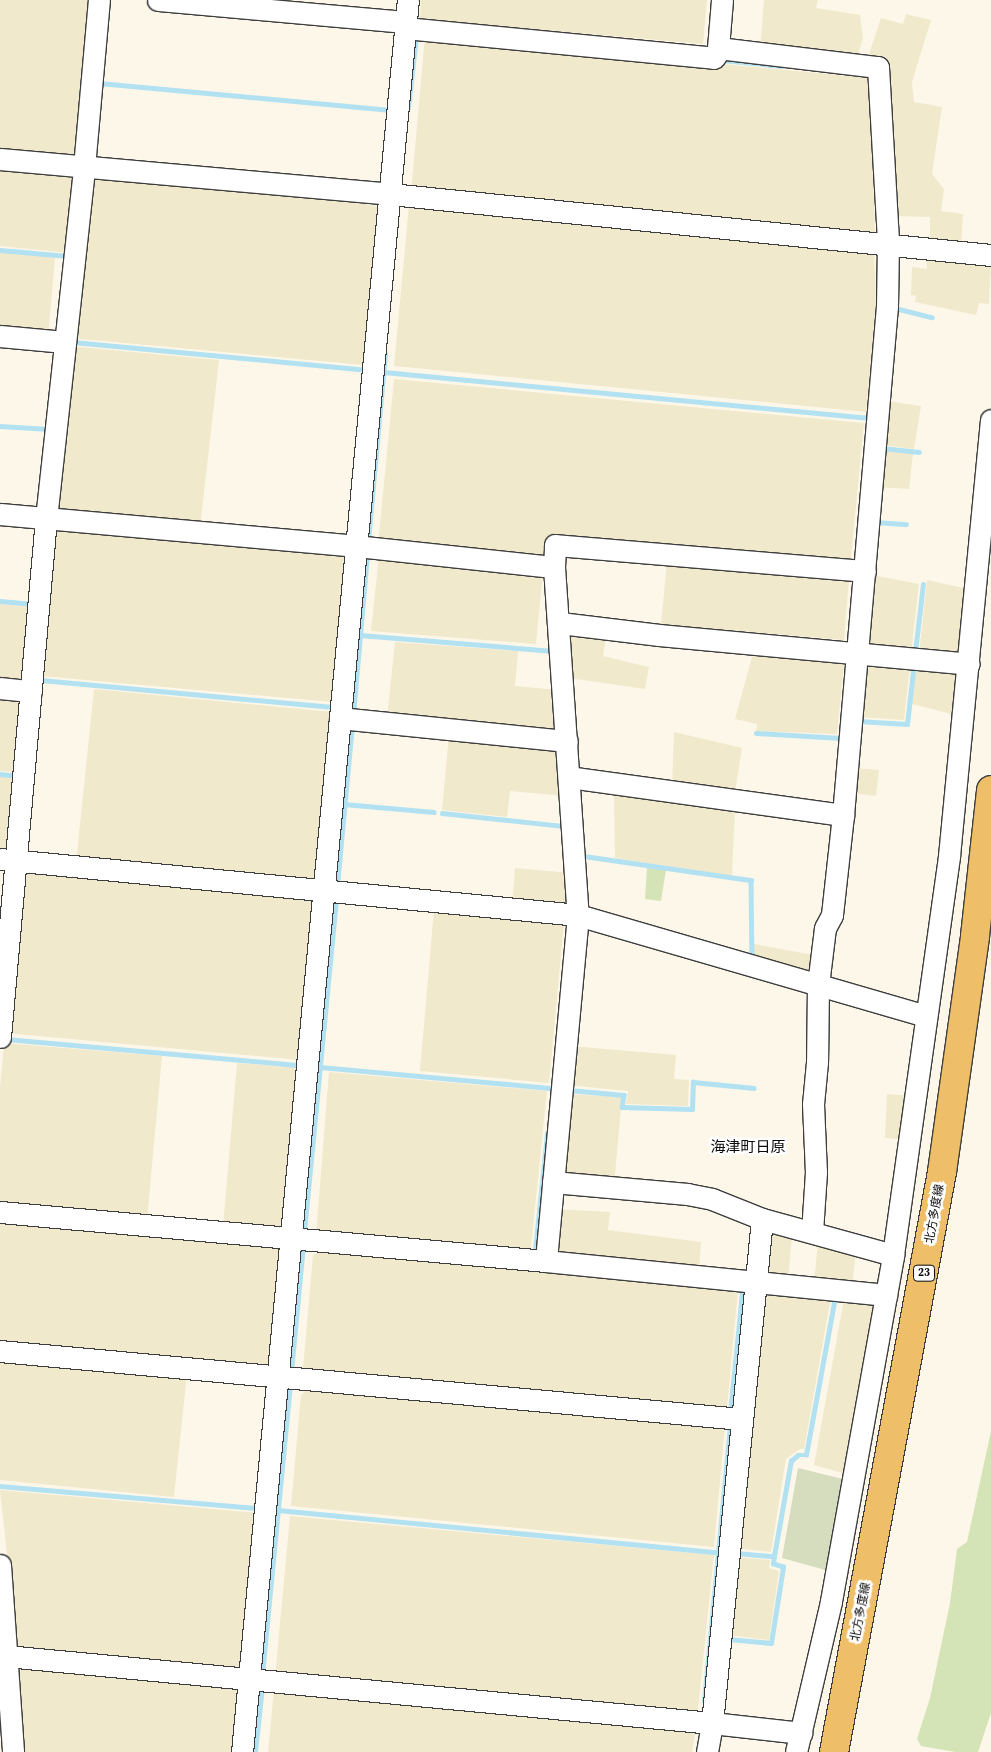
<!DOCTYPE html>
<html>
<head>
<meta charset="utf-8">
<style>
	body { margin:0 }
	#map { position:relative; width:991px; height:1752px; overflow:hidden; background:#fdf7e9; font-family:"Source Serif 4","Noto Sans JP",serif }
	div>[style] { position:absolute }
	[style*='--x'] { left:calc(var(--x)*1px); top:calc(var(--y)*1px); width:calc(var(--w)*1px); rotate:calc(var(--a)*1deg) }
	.farmland>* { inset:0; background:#f1e9cc }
	.green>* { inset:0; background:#d4e4b7 }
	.cemetery>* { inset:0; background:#d6dcbe }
	.stream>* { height:4.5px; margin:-2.25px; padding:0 2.25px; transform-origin:2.25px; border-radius:2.25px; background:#b2e1f1 }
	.roads { filter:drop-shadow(1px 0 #3d3d3d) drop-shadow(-1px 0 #3d3d3d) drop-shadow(0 1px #3d3d3d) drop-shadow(0 -1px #3d3d3d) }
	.minor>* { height:21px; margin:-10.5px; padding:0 10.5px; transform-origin:10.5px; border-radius:10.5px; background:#fff }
	.major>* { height:28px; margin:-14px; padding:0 14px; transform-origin:14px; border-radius:14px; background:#eebe69 }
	span { translate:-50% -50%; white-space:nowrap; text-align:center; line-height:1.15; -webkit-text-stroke:5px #fff; paint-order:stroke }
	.shield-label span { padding:1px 4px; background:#fff; border:1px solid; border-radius:4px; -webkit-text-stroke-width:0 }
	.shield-label { font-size:11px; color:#0a0a0a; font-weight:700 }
	.street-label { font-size:12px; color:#0a0a0a }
	.quarter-label { font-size:15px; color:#0a0a0a }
</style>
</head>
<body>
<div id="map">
	<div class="farmland">
		<div style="clip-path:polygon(0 0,95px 0,78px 158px,0 153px)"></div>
		<div style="clip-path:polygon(421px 0,707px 0,703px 44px,420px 19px)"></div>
		<div style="clip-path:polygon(764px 0,818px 0,816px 8px,860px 15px,863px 38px,857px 57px,760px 50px)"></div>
		<div style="clip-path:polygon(906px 14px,931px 20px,912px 82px,914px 102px,942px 107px,932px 174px,944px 189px,941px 211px,963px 214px,961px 247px,930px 243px,930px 217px,895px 216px,889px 64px,867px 60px,881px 18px,903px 24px)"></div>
		<div style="clip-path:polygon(425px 36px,870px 78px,875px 236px,411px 193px)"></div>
		<div style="clip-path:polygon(0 167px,72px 174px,76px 180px,70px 253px,0 246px)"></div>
		<div style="clip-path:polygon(88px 178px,362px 203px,378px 207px,364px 365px,70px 338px)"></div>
		<div style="clip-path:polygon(409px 205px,874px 249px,876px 304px,866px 412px,394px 366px)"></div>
		<div style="clip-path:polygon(0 252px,55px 257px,48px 339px,0 334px)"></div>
		<div style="clip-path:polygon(927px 252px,991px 259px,989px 304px,979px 303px,976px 315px,915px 302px,916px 296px,911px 295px,912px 267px,927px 269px)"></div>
		<div style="clip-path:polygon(69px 346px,219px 360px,200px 528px,53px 509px)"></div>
		<div style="clip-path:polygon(394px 379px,864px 423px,850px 567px,553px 539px,549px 557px,378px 545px)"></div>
		<div style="clip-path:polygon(886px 401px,921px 406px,914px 449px,882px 445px)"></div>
		<div style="clip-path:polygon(881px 450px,913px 454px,909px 489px,878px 487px)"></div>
		<div style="clip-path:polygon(63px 527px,344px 553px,348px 557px,333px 702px,41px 676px,56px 531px)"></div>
		<div style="clip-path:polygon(379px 555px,543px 572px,536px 644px,371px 631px)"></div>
		<div style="clip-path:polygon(667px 562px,849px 579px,844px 640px,661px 624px)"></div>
		<div style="clip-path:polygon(872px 575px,919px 584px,911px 654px,866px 650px)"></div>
		<div style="clip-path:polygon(927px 580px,972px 590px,966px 655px,919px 654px)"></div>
		<div style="clip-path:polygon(0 604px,31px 607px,25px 684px,0 685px)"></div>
		<div style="clip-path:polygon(571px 630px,606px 636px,603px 656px,649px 667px,645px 689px,569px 678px,566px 636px)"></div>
		<div style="clip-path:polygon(395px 642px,518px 651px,515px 686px,558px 690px,558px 733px,387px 718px)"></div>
		<div style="clip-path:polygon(765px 651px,844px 663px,837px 734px,756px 731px,757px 724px,735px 719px,752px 657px)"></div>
		<div style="clip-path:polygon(867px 661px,910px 665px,904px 720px,857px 717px)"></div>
		<div style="clip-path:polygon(916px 666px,960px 671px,959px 716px,912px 704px)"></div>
		<div style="clip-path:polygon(94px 689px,332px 712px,317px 882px,76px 863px)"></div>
		<div style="clip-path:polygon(0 694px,23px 696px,18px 772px,0 771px)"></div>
		<div style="clip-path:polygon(674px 732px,742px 748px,734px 798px,672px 788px)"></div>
		<div style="clip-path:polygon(449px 734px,556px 744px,565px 796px,510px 791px,507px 817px,442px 810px)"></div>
		<div style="clip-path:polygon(853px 768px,879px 770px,876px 796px,850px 793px)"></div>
		<div style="clip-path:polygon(0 776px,21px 778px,14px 853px,0 856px)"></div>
		<div style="clip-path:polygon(614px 791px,735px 807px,732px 876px,615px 858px)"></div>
		<div style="clip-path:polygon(515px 868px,570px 873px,573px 906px,512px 906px)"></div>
		<div style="clip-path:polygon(27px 871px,307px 897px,314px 904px,300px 1060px,5px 1033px,21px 875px)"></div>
		<div style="clip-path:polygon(434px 909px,564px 922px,549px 1083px,420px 1071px)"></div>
		<div style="clip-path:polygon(754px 944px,813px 955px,810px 971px,753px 957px)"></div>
		<div style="clip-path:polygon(4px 1043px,162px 1056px,147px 1220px,0 1206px,0 1088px)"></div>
		<div style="clip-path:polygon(571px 1046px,676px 1055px,674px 1079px,689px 1080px,688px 1106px,626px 1104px,628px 1091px,567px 1085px)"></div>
		<div style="clip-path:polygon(237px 1063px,299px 1068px,285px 1227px,223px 1227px)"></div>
		<div style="clip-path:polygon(329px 1072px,547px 1091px,530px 1256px,316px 1235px)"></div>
		<div style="clip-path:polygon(566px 1094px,622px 1097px,614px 1185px,562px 1180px)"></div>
		<div style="clip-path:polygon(887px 1094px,912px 1096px,906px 1140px,885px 1138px)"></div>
		<div style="clip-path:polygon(555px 1209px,610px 1212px,608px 1230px,701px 1242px,699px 1272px,552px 1258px)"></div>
		<div style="clip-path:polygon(0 1220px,276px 1246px,281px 1250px,273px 1365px,6px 1341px,0 1346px)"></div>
		<div style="clip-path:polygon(771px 1229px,792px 1235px,788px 1282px,765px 1279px)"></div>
		<div style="clip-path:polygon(818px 1242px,856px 1252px,852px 1288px,814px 1284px)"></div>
		<div style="clip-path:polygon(323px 1250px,738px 1289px,727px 1408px,303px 1368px,313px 1255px)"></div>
		<div style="clip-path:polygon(759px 1293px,831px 1297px,804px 1449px,800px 1449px,786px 1459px,771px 1552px,735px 1548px)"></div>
		<div style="clip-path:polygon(844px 1299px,875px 1300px,846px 1474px,814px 1465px)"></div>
		<div style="clip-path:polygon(0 1356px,187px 1373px,174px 1497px,0 1480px)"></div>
		<div style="clip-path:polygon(309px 1387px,725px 1426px,714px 1547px,291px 1506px,301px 1395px)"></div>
		<div style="clip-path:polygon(0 1490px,259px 1513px,244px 1670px,12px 1648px,7px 1555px)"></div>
		<div style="clip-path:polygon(290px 1516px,714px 1555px,697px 1718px,275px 1677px)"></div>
		<div style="clip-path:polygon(735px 1557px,770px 1560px,769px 1568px,779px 1571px,769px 1640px,728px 1635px)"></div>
		<div style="clip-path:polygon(16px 1665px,234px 1685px,242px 1692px,236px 1752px,22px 1752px)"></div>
		<div style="clip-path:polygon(274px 1689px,696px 1729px,692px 1752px,268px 1752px)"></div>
	</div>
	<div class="green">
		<div style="clip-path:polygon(647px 868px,666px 870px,661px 901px,645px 899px)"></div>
		<div style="clip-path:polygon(991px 1431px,991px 1713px,978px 1752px,955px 1752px,921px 1746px,917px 1739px,930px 1698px,950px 1603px,957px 1549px,967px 1542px)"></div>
	</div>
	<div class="cemetery">
		<div style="clip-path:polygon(798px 1468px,847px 1480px,829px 1571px,782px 1558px)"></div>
	</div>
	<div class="stream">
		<div style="--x:722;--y:60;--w:61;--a:5.6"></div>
		<div style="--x:99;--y:83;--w:290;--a:5.3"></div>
		<div style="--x:408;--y:108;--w:71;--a:-83.6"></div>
		<div style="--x:0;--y:250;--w:68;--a:5"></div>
		<div style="--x:895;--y:308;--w:38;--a:14"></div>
		<div style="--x:73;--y:342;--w:288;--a:5.4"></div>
		<div style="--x:384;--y:372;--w:488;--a:5.4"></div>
		<div style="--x:0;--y:426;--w:49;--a:3.5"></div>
		<div style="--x:882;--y:448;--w:37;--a:6"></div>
		<div style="--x:875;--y:522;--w:31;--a:4"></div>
		<div style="--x:368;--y:541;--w:187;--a:-84.8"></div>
		<div style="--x:0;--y:601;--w:33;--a:5"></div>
		<div style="--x:360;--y:635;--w:194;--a:4.7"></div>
		<div style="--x:915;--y:652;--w:68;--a:-83.3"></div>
		<div style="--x:41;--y:680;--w:293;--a:5.3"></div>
		<div style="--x:353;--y:715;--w:162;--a:-85"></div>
		<div style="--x:858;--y:721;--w:49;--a:3.5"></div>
		<div style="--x:907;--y:724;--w:53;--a:-83.5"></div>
		<div style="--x:756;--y:733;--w:85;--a:3.4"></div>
		<div style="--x:841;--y:738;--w:3;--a:-90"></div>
		<div style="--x:0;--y:774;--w:19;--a:6"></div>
		<div style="--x:344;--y:804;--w:90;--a:5.1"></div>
		<div style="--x:442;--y:813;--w:123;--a:6.1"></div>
		<div style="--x:584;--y:856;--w:169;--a:8.2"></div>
		<div style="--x:751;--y:880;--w:79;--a:89.3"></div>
		<div style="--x:337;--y:886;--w:162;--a:-84.7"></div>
		<div style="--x:6;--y:1039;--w:294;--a:5.1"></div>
		<div style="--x:320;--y:1067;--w:233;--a:5.2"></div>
		<div style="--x:569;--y:1090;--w:55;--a:5.2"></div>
		<div style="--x:624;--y:1095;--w:12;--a:99"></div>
		<div style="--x:622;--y:1107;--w:70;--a:1.6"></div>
		<div style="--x:692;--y:1109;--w:27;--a:-88"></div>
		<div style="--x:693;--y:1082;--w:61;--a:5.6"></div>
		<div style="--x:304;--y:1232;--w:334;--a:-84.5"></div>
		<div style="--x:535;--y:1250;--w:117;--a:-84.1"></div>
		<div style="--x:291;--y:1372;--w:128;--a:-84.6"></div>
		<div style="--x:730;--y:1413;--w:121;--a:-84.3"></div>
		<div style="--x:0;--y:1486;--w:258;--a:4.9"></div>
		<div style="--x:278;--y:1510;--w:442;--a:5.5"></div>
		<div style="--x:736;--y:1553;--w:38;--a:5"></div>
		<div style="--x:774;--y:1556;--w:97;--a:-79.9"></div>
		<div style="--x:791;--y:1461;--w:9;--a:-41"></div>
		<div style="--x:798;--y:1455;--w:8;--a:0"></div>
		<div style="--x:806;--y:1455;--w:161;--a:-79.6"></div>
		<div style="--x:728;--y:1639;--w:43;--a:5.3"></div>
		<div style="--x:771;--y:1643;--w:77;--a:-81"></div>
		<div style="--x:783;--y:1567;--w:10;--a:-163"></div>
		<div style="--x:773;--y:1564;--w:8;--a:-83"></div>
		<div style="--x:262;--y:1675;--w:292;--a:-84.5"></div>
		<div style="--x:704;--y:1701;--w:276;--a:-84.6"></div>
		<div style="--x:255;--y:1752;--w:66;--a:-83.9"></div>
	</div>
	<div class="roads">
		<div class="minor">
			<div style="--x:158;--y:0;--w:249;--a:5.1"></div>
			<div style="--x:722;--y:0;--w:48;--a:94.8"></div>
			<div style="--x:718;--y:48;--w:161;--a:6.8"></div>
			<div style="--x:878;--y:67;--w:176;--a:86.7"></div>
			<div style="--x:888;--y:243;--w:63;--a:90.9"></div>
			<div style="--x:887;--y:306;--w:511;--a:94.94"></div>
			<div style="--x:843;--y:815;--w:101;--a:96.3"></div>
			<div style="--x:832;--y:915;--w:15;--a:118"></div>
			<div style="--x:825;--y:928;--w:57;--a:97"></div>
			<div style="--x:818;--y:985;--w:77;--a:90.7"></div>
			<div style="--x:817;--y:1062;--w:42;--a:95.4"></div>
			<div style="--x:813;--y:1104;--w:68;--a:87.5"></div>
			<div style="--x:816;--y:1172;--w:60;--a:93.8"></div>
			<div style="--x:405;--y:28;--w:310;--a:5.5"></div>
			<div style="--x:714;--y:58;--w:12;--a:-55"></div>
			<div style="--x:0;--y:159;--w:392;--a:5.1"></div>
			<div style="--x:390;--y:194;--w:604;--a:5.8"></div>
			<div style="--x:0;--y:336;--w:65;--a:5.3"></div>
			<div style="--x:0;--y:514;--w:357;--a:5.1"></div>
			<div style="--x:356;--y:546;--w:199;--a:6.1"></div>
			<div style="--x:554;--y:567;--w:349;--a:86.1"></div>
			<div style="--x:578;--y:915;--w:347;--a:95.3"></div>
			<div style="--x:554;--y:567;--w:22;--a:-87"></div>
			<div style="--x:555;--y:545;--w:311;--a:4.8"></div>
			<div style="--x:560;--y:623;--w:100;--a:6.9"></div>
			<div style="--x:659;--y:635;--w:311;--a:5.3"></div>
			<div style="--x:0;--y:688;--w:31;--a:6"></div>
			<div style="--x:340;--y:718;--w:228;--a:5.8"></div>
			<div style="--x:569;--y:777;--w:277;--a:7.9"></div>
			<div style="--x:0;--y:859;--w:581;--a:5.53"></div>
			<div style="--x:578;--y:915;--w:362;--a:16.2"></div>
			<div style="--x:0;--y:1037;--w:520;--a:-84.93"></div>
			<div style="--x:46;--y:519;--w:354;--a:-83.8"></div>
			<div style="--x:84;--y:167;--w:168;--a:-84.9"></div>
			<div style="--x:553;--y:1182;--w:135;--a:5.1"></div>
			<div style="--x:687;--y:1194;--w:25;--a:11"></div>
			<div style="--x:712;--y:1199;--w:54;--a:21.8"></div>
			<div style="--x:762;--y:1219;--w:136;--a:15.4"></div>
			<div style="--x:0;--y:1212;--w:548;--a:5.13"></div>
			<div style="--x:546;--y:1261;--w:342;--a:5.7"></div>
			<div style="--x:0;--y:1351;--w:744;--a:5.24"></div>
			<div style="--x:0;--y:1565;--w:187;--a:86"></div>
			<div style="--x:6;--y:1656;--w:709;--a:5.42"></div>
			<div style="--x:712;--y:1723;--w:90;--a:6.4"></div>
			<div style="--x:242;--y:1752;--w:1760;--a:-84.59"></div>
			<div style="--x:707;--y:1752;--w:29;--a:-80"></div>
			<div style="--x:712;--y:1723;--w:506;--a:-84.33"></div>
			<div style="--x:796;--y:1752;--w:155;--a:-76.9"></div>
			<div style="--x:831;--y:1601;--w:352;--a:-79.8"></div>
			<div style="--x:893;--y:1255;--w:403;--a:-82"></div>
			<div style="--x:949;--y:856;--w:438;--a:-84.5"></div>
		</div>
		<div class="major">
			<div style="--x:834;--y:1752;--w:590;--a:-79.45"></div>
			<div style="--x:942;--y:1172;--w:238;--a:-82"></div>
			<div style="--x:975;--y:936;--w:147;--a:-83.7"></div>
		</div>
	</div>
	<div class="shield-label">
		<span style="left:924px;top:1273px">23</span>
	</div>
	<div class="street-label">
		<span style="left:935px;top:1214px;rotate:-80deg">北方多度線</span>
		<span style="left:861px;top:1612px;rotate:-79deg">北方多度線</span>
	</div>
	<div class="quarter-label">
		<span style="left:748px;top:1147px">海津町日原</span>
	</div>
</div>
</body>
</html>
